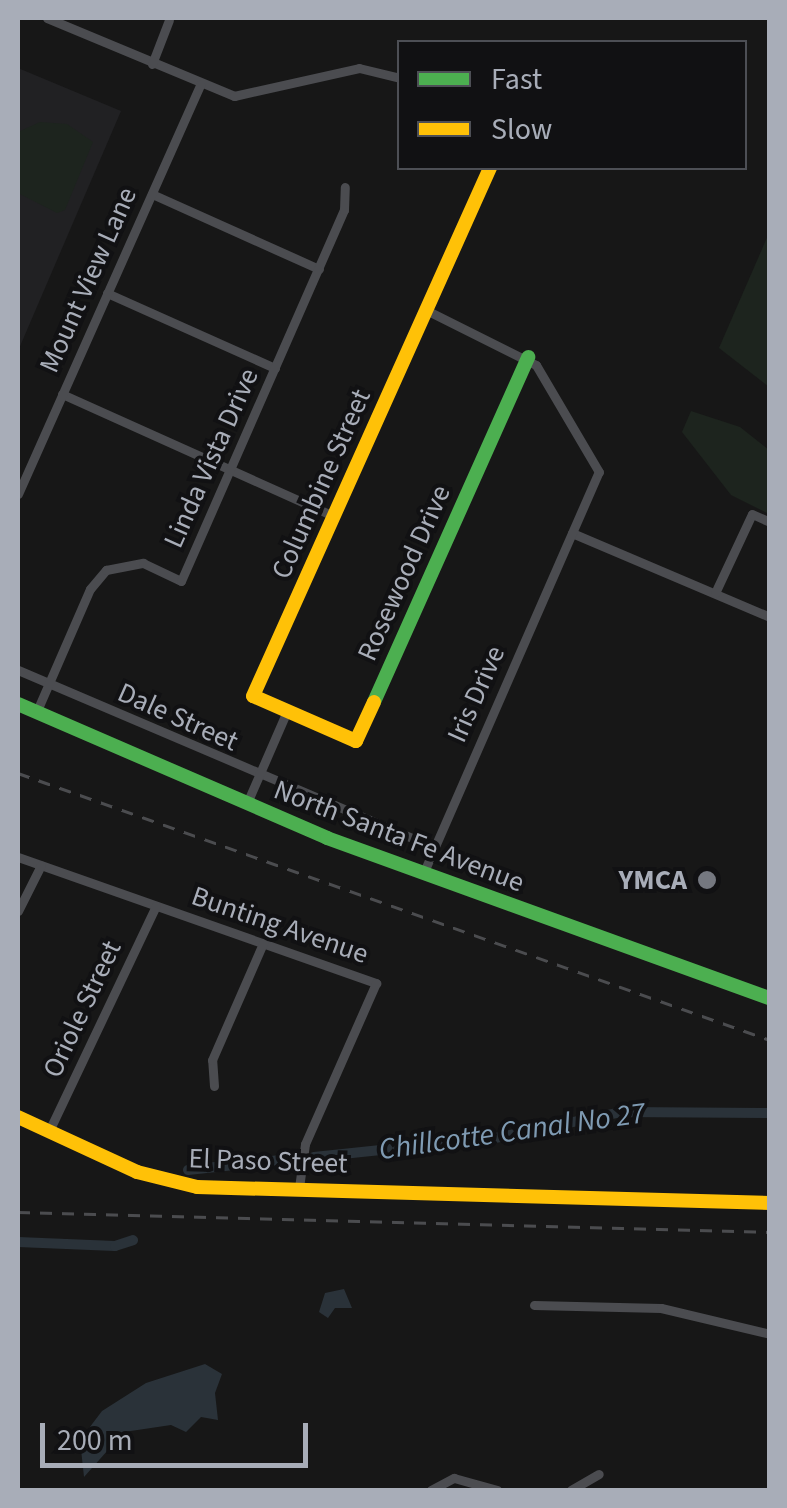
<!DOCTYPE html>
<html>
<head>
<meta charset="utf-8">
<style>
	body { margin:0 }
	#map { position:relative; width:787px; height:1508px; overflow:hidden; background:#171717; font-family:"Source Sans 3",sans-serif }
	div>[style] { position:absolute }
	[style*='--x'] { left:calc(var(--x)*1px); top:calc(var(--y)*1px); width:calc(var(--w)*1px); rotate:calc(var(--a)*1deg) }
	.built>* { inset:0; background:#212123 }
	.green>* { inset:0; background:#1d241e }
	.water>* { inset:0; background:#2a3239 }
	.canal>* { height:10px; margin:-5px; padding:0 5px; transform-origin:5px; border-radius:5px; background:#2a3239 }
	.street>* { height:9px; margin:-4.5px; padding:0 4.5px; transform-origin:4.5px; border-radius:4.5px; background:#4b4c50 }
	.fast>* { height:14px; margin:-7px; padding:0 7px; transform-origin:7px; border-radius:7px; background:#4caf50 }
	.slow>* { height:14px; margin:-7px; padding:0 7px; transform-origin:7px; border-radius:7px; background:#ffc107 }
	.rail>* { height:2.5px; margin-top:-1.25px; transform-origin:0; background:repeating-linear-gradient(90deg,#4b4c4f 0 12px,transparent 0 22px) }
	.dots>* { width:28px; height:28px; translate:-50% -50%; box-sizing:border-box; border:5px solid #111113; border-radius:50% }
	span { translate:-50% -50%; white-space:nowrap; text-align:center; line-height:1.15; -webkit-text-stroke:8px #111113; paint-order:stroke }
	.street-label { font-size:28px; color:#a8adb8 }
	.poi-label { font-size:28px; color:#a8adb8; font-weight:700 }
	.right { translate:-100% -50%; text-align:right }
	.water-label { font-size:30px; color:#7f9bb3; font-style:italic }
	.frame { position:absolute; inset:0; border:20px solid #a8adb8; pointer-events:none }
	.legend { position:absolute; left:397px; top:40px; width:350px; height:130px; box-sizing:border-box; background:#111113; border:2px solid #4d4f55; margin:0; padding:12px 18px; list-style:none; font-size:30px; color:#a8adb8 }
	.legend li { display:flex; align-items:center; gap:20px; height:50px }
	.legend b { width:50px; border:2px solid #4d4f55 }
	.scale { position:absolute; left:40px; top:1423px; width:268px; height:45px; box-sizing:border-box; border:5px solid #a8adb8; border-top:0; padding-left:12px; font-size:30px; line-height:35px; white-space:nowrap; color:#a8adb8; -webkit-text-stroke:8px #111113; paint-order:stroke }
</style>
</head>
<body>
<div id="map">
	<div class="built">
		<div style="clip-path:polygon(18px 68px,121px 111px,18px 351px)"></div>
	</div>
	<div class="green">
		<div style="clip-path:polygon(40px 122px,67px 124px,93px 142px,65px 210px,57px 213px,18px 193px,18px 132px)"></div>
		<div style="clip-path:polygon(769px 233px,769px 387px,719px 348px)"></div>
		<div style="clip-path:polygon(691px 411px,740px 427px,769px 450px,769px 514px,731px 495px,682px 432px)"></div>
	</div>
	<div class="water">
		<div style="clip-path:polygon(344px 1289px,352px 1308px,335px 1308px,328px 1318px,319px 1312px,325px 1293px)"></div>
		<div style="clip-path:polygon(205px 1364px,222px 1374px,215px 1393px,218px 1420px,201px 1417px,186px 1432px,171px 1425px,124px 1432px,84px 1477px,80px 1440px,102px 1411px,146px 1383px)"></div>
	</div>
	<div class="canal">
		<div style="--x:314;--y:1157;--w:182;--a:-6"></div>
		<div style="--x:495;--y:1138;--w:130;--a:-11.6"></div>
		<div style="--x:622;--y:1112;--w:148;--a:0.4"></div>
		<div style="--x:188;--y:1170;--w:103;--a:-6.2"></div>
		<div style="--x:18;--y:1242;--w:97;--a:2.4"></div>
		<div style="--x:115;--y:1246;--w:19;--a:-18"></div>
	</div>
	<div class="street">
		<div style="--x:47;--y:18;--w:203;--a:22.6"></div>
		<div style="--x:234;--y:96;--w:128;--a:-12.6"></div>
		<div style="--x:359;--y:68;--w:42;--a:13.7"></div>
		<div style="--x:152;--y:64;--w:47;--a:-68.9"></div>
		<div style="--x:152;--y:194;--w:183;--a:24.2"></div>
		<div style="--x:107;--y:293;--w:184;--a:24.1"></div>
		<div style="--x:62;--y:394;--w:298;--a:24.2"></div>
		<div style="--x:18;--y:494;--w:448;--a:-66"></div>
		<div style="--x:572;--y:533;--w:215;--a:23"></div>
		<div style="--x:715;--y:593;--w:87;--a:-64.9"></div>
		<div style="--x:752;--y:514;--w:20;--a:24"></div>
		<div style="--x:18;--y:670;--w:451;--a:23.1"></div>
		<div style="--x:36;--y:713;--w:135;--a:-66.5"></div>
		<div style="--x:90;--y:589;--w:25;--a:-50"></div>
		<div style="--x:106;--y:570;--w:38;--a:-11"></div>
		<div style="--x:143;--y:563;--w:42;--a:25.3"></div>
		<div style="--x:181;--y:581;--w:405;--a:-66.3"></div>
		<div style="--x:344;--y:210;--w:23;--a:-88"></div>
		<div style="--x:247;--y:803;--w:100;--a:-66.5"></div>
		<div style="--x:18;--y:857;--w:380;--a:19.4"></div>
		<div style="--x:376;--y:983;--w:176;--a:113.8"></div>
		<div style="--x:305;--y:1144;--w:44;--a:97.8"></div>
		<div style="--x:423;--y:874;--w:439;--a:-66.4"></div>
		<div style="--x:599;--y:472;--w:124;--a:-120.5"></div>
		<div style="--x:536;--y:365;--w:123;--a:-153.4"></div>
		<div style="--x:18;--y:911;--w:51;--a:-63.4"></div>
		<div style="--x:214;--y:1086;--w:26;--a:-94"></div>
		<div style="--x:212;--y:1060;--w:128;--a:-66.4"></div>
		<div style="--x:49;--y:1131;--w:249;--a:-64.6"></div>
		<div style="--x:534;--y:1305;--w:127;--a:1.4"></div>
		<div style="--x:661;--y:1308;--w:112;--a:13.4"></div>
		<div style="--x:431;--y:1490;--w:26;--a:-28"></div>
		<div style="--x:454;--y:1478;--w:45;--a:15.6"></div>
		<div style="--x:571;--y:1490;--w:32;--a:-30"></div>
	</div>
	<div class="fast">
		<div style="--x:374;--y:702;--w:378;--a:-65.9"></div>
		<div style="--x:18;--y:704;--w:337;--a:23.4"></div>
		<div style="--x:327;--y:838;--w:471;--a:19.9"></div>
	</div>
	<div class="slow">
		<div style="--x:374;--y:702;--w:43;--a:114.8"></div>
		<div style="--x:356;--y:741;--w:112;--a:-156.4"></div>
		<div style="--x:253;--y:696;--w:579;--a:-65.83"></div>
		<div style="--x:18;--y:1117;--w:131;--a:24.8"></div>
		<div style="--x:137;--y:1172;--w:62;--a:14"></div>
		<div style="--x:197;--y:1187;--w:573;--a:1.6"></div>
	</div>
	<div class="rail">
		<div style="--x:18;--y:773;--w:798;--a:19.55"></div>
		<div style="--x:18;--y:1212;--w:752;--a:1.52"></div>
	</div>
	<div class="dots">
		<div style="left:707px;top:880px;background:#757880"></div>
	</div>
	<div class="street-label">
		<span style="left:88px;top:280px;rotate:-66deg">Mount View Lane</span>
		<span style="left:211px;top:458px;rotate:-66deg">Linda Vista Drive</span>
		<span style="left:321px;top:484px;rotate:-66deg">Columbine Street</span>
		<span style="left:404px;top:573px;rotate:-66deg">Rosewood Drive</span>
		<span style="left:476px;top:694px;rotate:-66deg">Iris Drive</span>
		<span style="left:178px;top:717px;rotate:24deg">Dale Street</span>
		<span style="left:399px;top:836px;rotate:21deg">North Santa Fe Avenue</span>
		<span style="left:280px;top:925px;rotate:19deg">Bunting Avenue</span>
		<span style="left:82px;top:1009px;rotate:-65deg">Oriole Street</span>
		<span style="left:268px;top:1161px;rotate:2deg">El Paso Street</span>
	</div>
	<div class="poi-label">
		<span class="right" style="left:687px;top:880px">YMCA</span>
	</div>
	<div class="water-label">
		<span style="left:512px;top:1132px;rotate:-8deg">Chillcotte Canal No 27</span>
	</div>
	<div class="frame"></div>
	<ul class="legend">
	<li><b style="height:12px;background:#4caf50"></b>Fast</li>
	<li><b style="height:12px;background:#ffc107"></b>Slow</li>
	</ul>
	<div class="scale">200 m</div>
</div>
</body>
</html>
